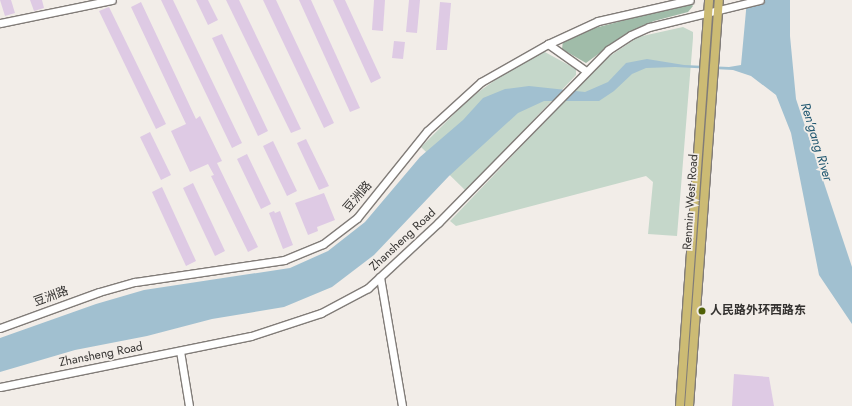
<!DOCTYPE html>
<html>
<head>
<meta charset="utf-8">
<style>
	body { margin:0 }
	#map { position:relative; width:852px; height:406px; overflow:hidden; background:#f2ede8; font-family:Jost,"Noto Sans SC",sans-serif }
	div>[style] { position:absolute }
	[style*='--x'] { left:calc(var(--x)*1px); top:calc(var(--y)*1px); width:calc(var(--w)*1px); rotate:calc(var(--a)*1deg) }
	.green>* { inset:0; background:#c5d7ca }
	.forest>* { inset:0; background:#a0bca9 }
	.water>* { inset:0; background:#a1c0d0 }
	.building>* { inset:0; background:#decae4 }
	.roads { filter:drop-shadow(1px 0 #817c78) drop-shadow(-1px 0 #817c78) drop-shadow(0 1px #817c78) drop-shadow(0 -1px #817c78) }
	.minor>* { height:7px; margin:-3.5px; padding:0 3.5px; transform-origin:3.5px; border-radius:3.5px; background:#fff }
	.major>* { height:8px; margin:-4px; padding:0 4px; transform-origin:4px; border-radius:4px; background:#ccbb74 }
	.dots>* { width:11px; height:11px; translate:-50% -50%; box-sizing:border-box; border:2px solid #f2ede8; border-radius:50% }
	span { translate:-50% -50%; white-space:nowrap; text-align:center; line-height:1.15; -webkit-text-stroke:3.5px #f2ede8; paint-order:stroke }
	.street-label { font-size:12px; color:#343230 }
	.poi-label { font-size:12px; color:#343230; font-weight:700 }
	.left { translate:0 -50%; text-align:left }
	.water-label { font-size:13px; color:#215871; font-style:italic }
</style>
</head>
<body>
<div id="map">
	<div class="green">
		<div style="clip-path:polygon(683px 27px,693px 32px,693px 38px,677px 236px,648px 234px,653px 182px,646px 176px,456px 226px,450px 221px,604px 60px,638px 37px)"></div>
		<div style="clip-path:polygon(543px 51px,576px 69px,576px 75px,466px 191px,421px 147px,470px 98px,515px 66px)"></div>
	</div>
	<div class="forest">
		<div style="clip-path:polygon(691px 3px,693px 6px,688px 12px,654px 21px,627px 33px,586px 63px,562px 49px,563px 41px,583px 31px)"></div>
	</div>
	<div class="water">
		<div style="clip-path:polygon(747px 0,790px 0,790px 36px,796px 99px,852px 267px,852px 324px,819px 275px,791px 133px,776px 95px,751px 76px,733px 70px,675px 67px,646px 68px,632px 74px,614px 91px,599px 101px,544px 101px,518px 113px,449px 176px,374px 255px,332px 287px,284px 307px,212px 319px,147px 336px,75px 350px,0 372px,0 338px,96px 304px,144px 290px,290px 268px,328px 251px,365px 222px,420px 157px,463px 120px,483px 98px,505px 89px,529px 86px,585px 92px,608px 82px,626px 63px,647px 59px,684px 65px,729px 67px,741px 65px)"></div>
	</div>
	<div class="building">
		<div style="clip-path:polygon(0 0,11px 0,15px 13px,5px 16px)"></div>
		<div style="clip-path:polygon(30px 0,42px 0,44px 8px,34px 11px)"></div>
		<div style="clip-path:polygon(161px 0,173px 0,242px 143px,232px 148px)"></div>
		<div style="clip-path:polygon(196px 0,208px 0,218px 20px,208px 25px)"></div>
		<div style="clip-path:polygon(226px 0,239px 0,301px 129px,291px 133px)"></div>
		<div style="clip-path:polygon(263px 0,276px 0,334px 123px,324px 128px)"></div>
		<div style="clip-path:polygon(299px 0,311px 0,360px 108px,350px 112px)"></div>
		<div style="clip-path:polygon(333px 0,345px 0,381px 78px,371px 83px)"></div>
		<div style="clip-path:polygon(374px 0,385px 0,383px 31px,372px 30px)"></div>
		<div style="clip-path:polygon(409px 0,420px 0,417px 33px,406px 32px)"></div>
		<div style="clip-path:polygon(141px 2px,196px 119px,200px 116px,222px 161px,217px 163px,258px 247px,248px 252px,211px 176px,214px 175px,208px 164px,190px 172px,171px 131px,186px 124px,131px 7px)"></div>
		<div style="clip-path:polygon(440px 2px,451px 3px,447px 50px,436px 50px)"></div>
		<div style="clip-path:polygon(109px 7px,166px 124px,156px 129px,99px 11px)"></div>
		<div style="clip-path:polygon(222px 34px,268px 131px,258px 136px,212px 38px)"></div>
		<div style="clip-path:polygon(394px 41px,405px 42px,403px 59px,392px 58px)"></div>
		<div style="clip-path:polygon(150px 132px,171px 175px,161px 180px,140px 137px)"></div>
		<div style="clip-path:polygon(306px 139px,329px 186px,319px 190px,297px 143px)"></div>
		<div style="clip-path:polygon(273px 141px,297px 191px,287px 196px,263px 146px)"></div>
		<div style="clip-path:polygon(247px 154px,271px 204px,261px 209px,237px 159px)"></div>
		<div style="clip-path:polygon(193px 183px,225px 251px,215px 256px,183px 188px)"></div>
		<div style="clip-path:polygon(162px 187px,196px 261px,186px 266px,152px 192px)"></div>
		<div style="clip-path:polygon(324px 193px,335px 220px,317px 227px,318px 231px,308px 235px,295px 203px)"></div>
		<div style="clip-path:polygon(274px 211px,275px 213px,280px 211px,293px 245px,283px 249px,269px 213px)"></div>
		<div style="clip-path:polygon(734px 374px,769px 377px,774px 406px,732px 406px)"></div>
	</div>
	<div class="roads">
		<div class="minor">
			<div style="--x:0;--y:23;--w:114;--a:-11.6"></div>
			<div style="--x:548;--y:44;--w:47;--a:35.4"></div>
			<div style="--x:380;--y:277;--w:131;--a:80.3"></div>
			<div style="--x:0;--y:328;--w:105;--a:-20"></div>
			<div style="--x:99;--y:292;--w:37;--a:-16"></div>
			<div style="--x:135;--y:282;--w:151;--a:-8.4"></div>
			<div style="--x:284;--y:260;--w:42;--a:-22.3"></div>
			<div style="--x:323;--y:244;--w:43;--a:-37.4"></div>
			<div style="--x:357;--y:218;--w:112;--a:-51.2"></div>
			<div style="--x:427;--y:131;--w:73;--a:-42.2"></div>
			<div style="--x:481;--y:82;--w:77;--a:-29.6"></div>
			<div style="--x:548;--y:44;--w:55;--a:-24.7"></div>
			<div style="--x:598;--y:21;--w:94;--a:-12.9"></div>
			<div style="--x:180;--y:351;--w:56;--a:80.7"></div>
			<div style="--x:0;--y:387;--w:256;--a:-11.5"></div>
			<div style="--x:251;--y:336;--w:74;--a:-18.2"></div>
			<div style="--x:321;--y:313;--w:53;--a:-28"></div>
			<div style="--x:368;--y:288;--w:96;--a:-42.9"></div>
			<div style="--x:438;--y:223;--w:243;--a:-45.5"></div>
			<div style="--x:608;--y:50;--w:27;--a:-33"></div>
			<div style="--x:631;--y:35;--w:20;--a:-24"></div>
			<div style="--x:649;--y:27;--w:114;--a:-13.7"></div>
		</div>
		<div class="major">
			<div style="--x:680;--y:406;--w:407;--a:-85.9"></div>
			<div style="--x:689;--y:406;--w:407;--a:-85.8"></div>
		</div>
	</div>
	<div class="dots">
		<div style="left:702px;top:311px;background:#506107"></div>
	</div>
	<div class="street-label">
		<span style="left:358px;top:197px;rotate:-49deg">豆洲路</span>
		<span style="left:691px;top:202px;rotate:-86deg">Renmin West Road</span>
		<span style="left:403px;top:240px;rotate:-43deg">Zhansheng Road</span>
		<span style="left:51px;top:297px;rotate:-20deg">豆洲路</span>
		<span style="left:101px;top:355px;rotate:-11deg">Zhansheng Road</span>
	</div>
	<div class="poi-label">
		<span class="left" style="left:710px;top:311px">人民路外环西路东</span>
	</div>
	<div class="water-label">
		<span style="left:816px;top:142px;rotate:73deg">Ren'gang River</span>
	</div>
</div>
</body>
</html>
